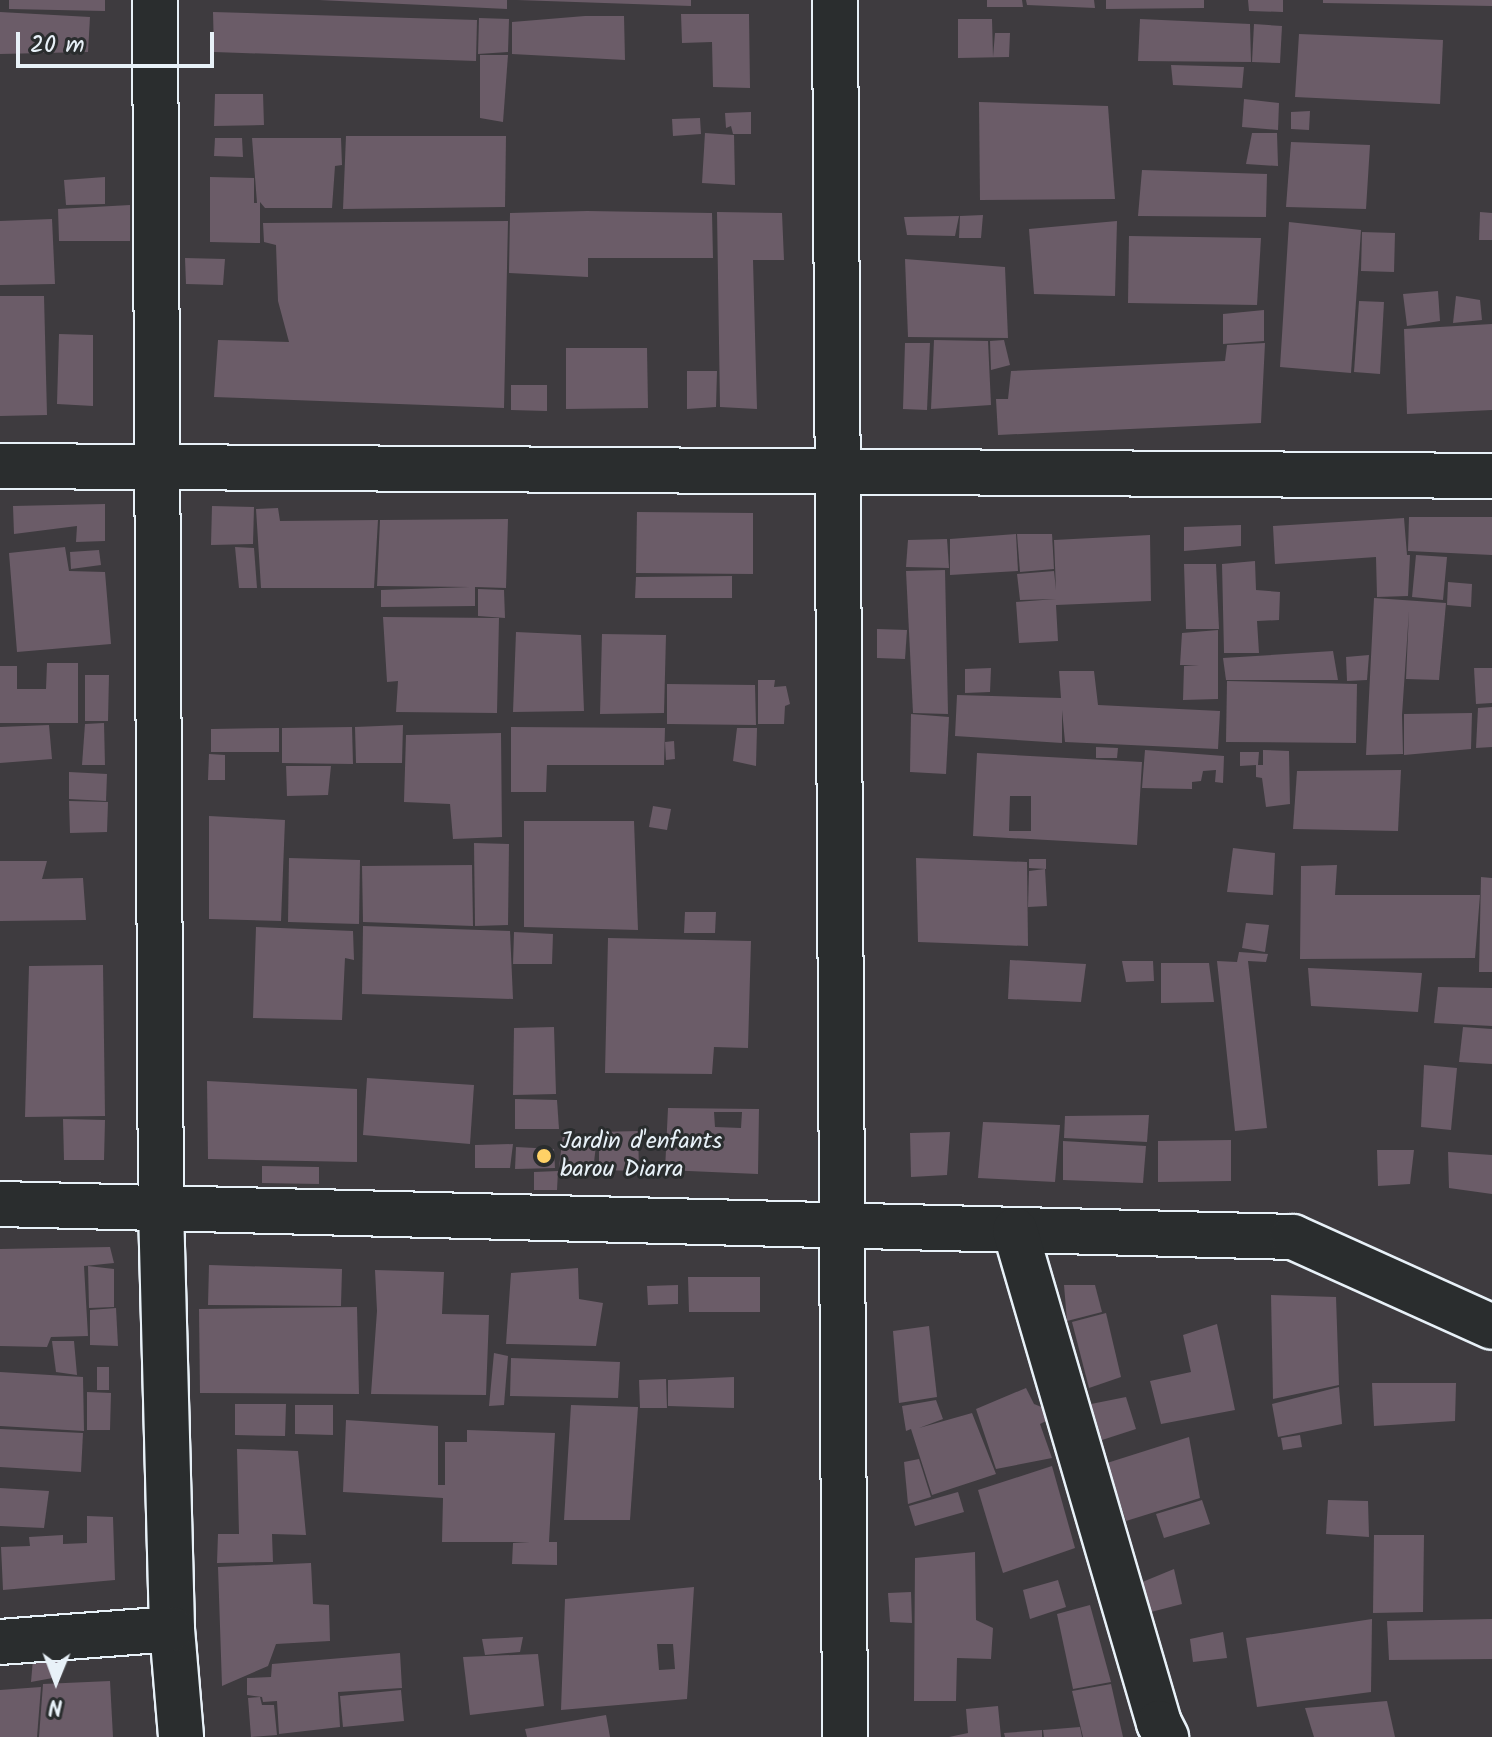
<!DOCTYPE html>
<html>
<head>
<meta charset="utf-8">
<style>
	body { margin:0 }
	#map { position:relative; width:1492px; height:1737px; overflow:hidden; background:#3e3b3f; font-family:Kalam,sans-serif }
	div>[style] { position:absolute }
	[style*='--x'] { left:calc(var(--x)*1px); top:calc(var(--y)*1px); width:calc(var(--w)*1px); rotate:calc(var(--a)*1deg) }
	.building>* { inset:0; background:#6b5c68 }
	.roads { filter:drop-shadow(2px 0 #e8f1f8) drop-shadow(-2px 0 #e8f1f8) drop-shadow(0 2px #e8f1f8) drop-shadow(0 -2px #e8f1f8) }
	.street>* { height:44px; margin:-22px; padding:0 22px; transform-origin:22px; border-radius:22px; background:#2a2d2e }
	.dots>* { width:22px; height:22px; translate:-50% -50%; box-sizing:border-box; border:4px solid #2a2d2e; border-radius:50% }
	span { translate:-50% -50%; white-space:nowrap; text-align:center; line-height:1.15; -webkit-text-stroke:6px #2a2d2e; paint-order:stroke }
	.poi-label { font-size:24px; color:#e8f1f8 }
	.left { translate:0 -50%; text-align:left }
	.north { position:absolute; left:16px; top:1641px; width:80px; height:80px; -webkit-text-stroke:6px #2a2d2e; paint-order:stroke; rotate:181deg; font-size:22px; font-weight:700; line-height:32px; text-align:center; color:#e8f1f8 }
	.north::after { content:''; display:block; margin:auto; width:28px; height:36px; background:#e8f1f8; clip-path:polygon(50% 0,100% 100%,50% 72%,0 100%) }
	.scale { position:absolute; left:16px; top:32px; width:198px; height:36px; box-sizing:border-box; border:4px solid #e8f1f8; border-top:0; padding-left:10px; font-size:24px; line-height:28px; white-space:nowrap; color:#e8f1f8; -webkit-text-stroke:6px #2a2d2e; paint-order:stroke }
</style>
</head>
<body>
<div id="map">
	<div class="building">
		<div style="clip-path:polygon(9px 0,105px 0,105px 11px,9px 9px)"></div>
		<div style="clip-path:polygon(319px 0,507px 0,507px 9px)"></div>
		<div style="clip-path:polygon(517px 0,691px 0,691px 6px)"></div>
		<div style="clip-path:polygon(987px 0,1022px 0,1023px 7px,987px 7px)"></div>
		<div style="clip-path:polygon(1026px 0,1094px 0,1095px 8px,1027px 5px)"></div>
		<div style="clip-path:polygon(1106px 0,1204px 0,1204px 8px,1106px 9px)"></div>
		<div style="clip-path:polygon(1248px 0,1283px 0,1283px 12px,1249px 11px)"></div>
		<div style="clip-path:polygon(1323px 0,1492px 0,1492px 6px,1323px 3px)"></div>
		<div style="clip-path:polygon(0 12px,90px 17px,88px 52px,0 54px)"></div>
		<div style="clip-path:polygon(213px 12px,477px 20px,476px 61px,214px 52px)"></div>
		<div style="clip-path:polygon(681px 14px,749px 14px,750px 88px,713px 87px,712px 42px,682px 43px)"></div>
		<div style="clip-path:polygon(585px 16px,624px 16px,625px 60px,512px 54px,512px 22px)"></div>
		<div style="clip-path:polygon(479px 18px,509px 19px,508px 52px,478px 54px)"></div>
		<div style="clip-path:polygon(958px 19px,992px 19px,993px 57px,995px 33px,1010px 33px,1009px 57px,958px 58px)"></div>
		<div style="clip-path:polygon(1140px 19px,1250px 24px,1251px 62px,1138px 61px)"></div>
		<div style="clip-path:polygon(1254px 24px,1282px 26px,1280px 63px,1252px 62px)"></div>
		<div style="clip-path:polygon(1299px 34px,1443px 40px,1440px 104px,1295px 97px)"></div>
		<div style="clip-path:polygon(480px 55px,508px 55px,503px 122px,480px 118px)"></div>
		<div style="clip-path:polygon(1171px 65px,1244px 67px,1242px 88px,1173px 85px)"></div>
		<div style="clip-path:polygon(215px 94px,263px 94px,264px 125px,214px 126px)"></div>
		<div style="clip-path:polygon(1244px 99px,1279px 103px,1278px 130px,1242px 127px)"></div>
		<div style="clip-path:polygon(979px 102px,1108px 106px,1115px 199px,980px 200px)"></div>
		<div style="clip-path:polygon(1310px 111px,1309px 130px,1291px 129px,1291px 112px)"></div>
		<div style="clip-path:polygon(751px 112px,751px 134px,733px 134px,731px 126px,726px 128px,725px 113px)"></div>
		<div style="clip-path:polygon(700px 118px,701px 134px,673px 136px,672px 119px)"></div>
		<div style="clip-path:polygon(705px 133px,734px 135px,735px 185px,702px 183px)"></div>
		<div style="clip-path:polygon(1252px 133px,1277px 133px,1278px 166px,1246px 164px)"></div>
		<div style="clip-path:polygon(346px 136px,506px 136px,505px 207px,343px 209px)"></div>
		<div style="clip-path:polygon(215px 138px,242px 138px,243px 157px,214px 156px)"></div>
		<div style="clip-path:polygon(252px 138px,341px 138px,342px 165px,335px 166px,332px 208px,265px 208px,260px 202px,260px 243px,210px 242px,210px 177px,254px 178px,254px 203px,257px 203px)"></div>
		<div style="clip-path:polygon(1291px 142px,1370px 145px,1366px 209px,1286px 207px)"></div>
		<div style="clip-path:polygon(1142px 170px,1267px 174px,1266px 217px,1138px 216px)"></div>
		<div style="clip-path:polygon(105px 177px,105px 204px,66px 205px,64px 180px)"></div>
		<div style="clip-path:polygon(130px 205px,130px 241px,59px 241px,58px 209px)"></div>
		<div style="clip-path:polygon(587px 211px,712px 213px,713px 258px,588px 258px,588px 277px,509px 273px,510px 213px)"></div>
		<div style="clip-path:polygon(717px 212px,782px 213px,784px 260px,753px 260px,757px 409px,720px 407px)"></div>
		<div style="clip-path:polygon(1480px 212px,1492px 213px,1492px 240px,1479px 240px)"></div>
		<div style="clip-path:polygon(983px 215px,981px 238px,959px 238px,960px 216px)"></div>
		<div style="clip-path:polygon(959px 216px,955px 236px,907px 235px,904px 217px)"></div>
		<div style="clip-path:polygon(52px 219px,55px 284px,0 285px,0 221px)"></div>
		<div style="clip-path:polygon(508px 221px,504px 408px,214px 397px,218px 340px,289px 342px,278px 301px,276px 245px,264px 242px,263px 223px)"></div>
		<div style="clip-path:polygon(1117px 221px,1115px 296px,1034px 294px,1029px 229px)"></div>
		<div style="clip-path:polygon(1289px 222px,1361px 230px,1351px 373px,1280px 367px)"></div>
		<div style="clip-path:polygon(1362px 232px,1395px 233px,1394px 272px,1361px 271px)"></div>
		<div style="clip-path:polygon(1129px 236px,1261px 238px,1257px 305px,1128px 303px)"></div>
		<div style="clip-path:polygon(185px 258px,225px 259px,223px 285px,186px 284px)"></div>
		<div style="clip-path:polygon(905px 259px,1005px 267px,1008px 338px,908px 337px)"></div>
		<div style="clip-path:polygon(1438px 291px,1440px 321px,1407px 326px,1403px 294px)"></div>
		<div style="clip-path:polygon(0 296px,44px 296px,47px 415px,0 416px)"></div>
		<div style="clip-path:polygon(1456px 296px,1480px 300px,1482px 320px,1453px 323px)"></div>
		<div style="clip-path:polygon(1359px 301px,1384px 302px,1380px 374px,1354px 372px)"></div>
		<div style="clip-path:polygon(1264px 310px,1264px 341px,1223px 344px,1223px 314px)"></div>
		<div style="clip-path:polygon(1492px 324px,1492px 410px,1407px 414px,1404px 329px)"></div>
		<div style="clip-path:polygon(59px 334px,93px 335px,93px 406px,57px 404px)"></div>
		<div style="clip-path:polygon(934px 340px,988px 341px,991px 405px,931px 409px)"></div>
		<div style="clip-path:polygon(1004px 340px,1010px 365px,991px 370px,990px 341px)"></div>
		<div style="clip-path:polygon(905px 343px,930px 343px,927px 410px,903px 409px)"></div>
		<div style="clip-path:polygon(1265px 343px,1261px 423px,998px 435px,996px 399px,1008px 399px,1011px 371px,1225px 361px,1227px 345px)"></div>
		<div style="clip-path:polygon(566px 348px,647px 348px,648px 408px,566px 409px)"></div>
		<div style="clip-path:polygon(687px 371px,717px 371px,716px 407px,687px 409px)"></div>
		<div style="clip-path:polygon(511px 385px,547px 385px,547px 411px,511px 410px)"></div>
		<div style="clip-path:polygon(105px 504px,105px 541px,76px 542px,77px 526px,14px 534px,13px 506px)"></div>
		<div style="clip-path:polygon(212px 506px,254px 507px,253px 544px,211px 545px)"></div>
		<div style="clip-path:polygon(278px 508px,280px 521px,378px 520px,374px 588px,261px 588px,256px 509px)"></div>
		<div style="clip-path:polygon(637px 512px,753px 513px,753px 574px,636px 573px)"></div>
		<div style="clip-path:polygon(1409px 517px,1492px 517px,1492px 555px,1408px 551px)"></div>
		<div style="clip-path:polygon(1404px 518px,1407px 555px,1410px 555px,1408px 596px,1377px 597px,1376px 557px,1275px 564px,1273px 526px)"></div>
		<div style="clip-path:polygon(508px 519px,506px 588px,475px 587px,475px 606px,381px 607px,381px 590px,470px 587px,377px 586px,380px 520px)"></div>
		<div style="clip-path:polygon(1241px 525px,1241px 546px,1184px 551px,1184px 527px)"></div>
		<div style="clip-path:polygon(1016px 534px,1018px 571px,950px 575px,950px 539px)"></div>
		<div style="clip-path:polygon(1017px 534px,1052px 534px,1054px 569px,1020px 572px)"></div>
		<div style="clip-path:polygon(1150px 535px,1151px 601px,1056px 605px,1058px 641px,1019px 643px,1016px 602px,1056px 599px,1020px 600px,1017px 574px,1054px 571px,1056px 590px,1054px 540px)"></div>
		<div style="clip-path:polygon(947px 539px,949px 568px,906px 567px,908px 540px)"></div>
		<div style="clip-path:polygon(65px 547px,69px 571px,105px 572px,111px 644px,17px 652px,9px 553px)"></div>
		<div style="clip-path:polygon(235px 547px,254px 548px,257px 588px,239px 588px)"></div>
		<div style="clip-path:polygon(99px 550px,101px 565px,71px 569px,70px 552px)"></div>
		<div style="clip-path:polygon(1416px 555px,1447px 557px,1443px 600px,1412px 597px)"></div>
		<div style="clip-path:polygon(1255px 561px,1256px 590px,1280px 592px,1279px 620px,1257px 621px,1259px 653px,1224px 653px,1222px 564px)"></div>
		<div style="clip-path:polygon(1184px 564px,1216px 564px,1219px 629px,1186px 629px)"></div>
		<div style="clip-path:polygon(945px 570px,948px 714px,913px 713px,906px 571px)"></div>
		<div style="clip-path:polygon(732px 576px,732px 598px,635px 598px,636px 577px)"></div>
		<div style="clip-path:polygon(1448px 582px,1472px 584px,1471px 607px,1447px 605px)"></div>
		<div style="clip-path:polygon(478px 589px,504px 590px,505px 618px,478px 616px)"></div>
		<div style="clip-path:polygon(1374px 598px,1446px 603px,1439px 680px,1406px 679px,1409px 611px,1402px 715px,1403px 754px,1366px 755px)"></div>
		<div style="clip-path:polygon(383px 617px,499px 618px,497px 713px,396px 712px,398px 681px,387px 682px)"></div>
		<div style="clip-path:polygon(877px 629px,907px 630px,905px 659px,877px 658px)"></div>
		<div style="clip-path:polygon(1218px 630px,1218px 699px,1183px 700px,1184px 666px,1199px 665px,1180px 665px,1182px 633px)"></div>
		<div style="clip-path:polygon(516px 632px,581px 635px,584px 711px,513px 712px)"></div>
		<div style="clip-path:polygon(602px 634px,666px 635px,664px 713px,600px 714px)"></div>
		<div style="clip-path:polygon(1333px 651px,1338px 680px,1226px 680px,1223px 658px)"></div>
		<div style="clip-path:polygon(1369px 655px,1367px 680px,1347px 681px,1346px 657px)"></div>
		<div style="clip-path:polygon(47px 663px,78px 663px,78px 723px,0 723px,0 666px,17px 666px,17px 689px,46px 689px)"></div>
		<div style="clip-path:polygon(991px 668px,990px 692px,965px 693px,965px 669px)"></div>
		<div style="clip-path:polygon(1474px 668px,1492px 668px,1492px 703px,1476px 704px)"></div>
		<div style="clip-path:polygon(1059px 671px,1094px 671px,1098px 705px,1220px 711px,1218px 749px,1065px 742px,1062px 710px,1062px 743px,955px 736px,957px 695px,1061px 698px)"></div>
		<div style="clip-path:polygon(85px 675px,109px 675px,108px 721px,85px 721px)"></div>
		<div style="clip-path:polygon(758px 680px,775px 680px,774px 687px,786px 686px,790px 704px,785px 706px,784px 724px,758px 724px)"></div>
		<div style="clip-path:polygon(1227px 681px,1357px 684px,1356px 743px,1226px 742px)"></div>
		<div style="clip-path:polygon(667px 684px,755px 685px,756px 725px,667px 724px)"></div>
		<div style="clip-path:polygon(1492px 707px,1492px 747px,1476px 748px,1478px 708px)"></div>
		<div style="clip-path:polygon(1472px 713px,1471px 749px,1404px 755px,1404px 714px)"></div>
		<div style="clip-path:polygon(911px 714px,949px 717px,946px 774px,910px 772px)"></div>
		<div style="clip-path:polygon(104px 723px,105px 765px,82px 765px,85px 724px)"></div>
		<div style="clip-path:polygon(49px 725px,52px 759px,0 763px,0 727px)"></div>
		<div style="clip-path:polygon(403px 725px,402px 763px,356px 763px,355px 727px)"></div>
		<div style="clip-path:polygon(352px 727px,353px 764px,282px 763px,282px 728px)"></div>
		<div style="clip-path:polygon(511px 727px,665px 728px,664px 765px,547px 765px,546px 792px,511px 792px)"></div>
		<div style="clip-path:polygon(279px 728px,279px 752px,211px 752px,211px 729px)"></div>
		<div style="clip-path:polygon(737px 728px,757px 728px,756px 766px,733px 761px)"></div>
		<div style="clip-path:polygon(501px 733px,502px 837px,453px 839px,450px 804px,404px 802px,406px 735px)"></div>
		<div style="clip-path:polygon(674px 741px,675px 759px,666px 760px,665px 742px)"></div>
		<div style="clip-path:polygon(1096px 747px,1118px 748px,1117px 758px,1096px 758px)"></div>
		<div style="clip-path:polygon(1145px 750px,1224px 756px,1223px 783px,1215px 782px,1216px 770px,1203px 771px,1201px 781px,1192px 782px,1192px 789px,1142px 788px)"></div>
		<div style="clip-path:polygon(1263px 750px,1289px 751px,1290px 804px,1266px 807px,1262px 778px,1256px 777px,1256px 765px,1240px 766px,1240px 752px,1259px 752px,1258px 765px,1263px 765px)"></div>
		<div style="clip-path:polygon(evenodd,977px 753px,1142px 762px,1137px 845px,973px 836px,977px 753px,1010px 796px,1031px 796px,1031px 831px,1009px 831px,1010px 796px)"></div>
		<div style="clip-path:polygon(209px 754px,225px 755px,225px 780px,208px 780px)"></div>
		<div style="clip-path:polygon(286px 766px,331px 766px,328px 795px,287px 796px)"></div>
		<div style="clip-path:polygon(1401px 770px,1398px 831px,1293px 829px,1297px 771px)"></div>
		<div style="clip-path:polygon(69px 772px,107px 774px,106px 801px,69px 799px)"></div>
		<div style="clip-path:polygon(69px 801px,108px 802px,107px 832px,70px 833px)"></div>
		<div style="clip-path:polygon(653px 806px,671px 809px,667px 830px,649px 827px)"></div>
		<div style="clip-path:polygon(209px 816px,285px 820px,281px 921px,209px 919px)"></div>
		<div style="clip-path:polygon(524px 821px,634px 821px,638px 930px,524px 927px)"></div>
		<div style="clip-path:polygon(474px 843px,509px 844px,508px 925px,475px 926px)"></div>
		<div style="clip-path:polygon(1233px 848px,1275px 853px,1273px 895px,1227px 892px)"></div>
		<div style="clip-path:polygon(289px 858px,360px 860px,359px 924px,288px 922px)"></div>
		<div style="clip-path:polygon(916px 858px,1027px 862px,1028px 946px,918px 942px)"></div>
		<div style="clip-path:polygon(1029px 859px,1046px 859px,1046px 869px,1029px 868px)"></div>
		<div style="clip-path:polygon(0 861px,47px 861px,42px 879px,83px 878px,86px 920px,0 921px)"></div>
		<div style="clip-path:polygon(472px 865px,473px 926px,363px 922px,362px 866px)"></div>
		<div style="clip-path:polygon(1337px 865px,1335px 895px,1480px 895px,1475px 958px,1300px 959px,1301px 866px)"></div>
		<div style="clip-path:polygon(1045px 869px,1047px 906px,1028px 907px,1029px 871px)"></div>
		<div style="clip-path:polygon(1481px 877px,1492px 878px,1492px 972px,1479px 972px)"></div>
		<div style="clip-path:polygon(685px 912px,716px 912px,715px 933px,684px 933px)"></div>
		<div style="clip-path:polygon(1246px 923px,1269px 925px,1265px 952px,1242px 948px)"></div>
		<div style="clip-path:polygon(363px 926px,510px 931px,513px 999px,362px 994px)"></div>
		<div style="clip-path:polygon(256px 927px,353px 931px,354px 960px,345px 958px,342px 1020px,253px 1018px)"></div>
		<div style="clip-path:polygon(514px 932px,553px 934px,552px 964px,513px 964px)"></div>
		<div style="clip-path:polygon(608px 938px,751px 941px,748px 1048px,714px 1047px,712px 1074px,605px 1073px)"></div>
		<div style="clip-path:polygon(1239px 952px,1268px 954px,1266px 962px,1248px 961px,1267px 1128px,1235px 1131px,1217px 961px,1237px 962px)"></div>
		<div style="clip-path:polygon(1010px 960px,1086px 964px,1081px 1002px,1008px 999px)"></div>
		<div style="clip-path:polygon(1122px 961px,1153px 961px,1154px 981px,1126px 982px)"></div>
		<div style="clip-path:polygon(1161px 963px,1209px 963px,1214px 1002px,1161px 1003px)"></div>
		<div style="clip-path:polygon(103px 965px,105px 1116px,25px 1117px,29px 966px)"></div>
		<div style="clip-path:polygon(1308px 968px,1422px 973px,1418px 1012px,1311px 1006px)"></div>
		<div style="clip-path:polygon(1438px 987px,1492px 988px,1492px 1026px,1434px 1023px)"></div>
		<div style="clip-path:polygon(554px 1027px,556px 1094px,513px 1095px,514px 1028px)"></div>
		<div style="clip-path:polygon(1463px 1027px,1492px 1029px,1492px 1064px,1459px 1062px)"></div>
		<div style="clip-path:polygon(1424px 1065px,1457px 1068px,1451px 1130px,1421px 1127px)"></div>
		<div style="clip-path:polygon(367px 1078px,474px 1085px,470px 1144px,363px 1135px)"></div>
		<div style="clip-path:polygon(207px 1081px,357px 1089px,357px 1162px,208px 1159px)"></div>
		<div style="clip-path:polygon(515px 1099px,557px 1100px,559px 1129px,515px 1129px)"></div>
		<div style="clip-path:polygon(evenodd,668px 1108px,759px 1109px,758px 1174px,665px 1170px,668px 1108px,714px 1112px,742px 1112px,741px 1128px,715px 1127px,714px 1112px)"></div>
		<div style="clip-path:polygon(1149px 1115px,1147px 1142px,1064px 1138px,1065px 1116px)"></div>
		<div style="clip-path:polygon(63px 1119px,105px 1120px,104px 1160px,64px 1160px)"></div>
		<div style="clip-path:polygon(983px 1122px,1060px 1125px,1055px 1182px,978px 1178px)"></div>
		<div style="clip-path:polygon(638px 1131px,639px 1171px,599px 1170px,599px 1132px)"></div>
		<div style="clip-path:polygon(950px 1132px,947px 1175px,911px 1177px,910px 1133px)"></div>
		<div style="clip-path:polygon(563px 1134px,597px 1137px,593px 1171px,559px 1168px)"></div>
		<div style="clip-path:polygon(1231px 1140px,1231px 1181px,1158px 1182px,1158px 1141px)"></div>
		<div style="clip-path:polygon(1063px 1141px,1146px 1146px,1143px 1183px,1063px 1180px)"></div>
		<div style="clip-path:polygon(513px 1144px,510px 1168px,475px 1168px,475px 1145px)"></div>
		<div style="clip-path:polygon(516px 1147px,554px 1149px,555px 1168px,515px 1169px)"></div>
		<div style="clip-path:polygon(1377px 1150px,1414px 1150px,1410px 1184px,1378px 1186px)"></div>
		<div style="clip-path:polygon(1448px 1152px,1492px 1155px,1492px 1194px,1449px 1188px)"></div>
		<div style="clip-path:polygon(262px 1166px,319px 1167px,319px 1184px,262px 1183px)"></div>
		<div style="clip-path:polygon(558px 1171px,557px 1190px,534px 1190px,534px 1172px)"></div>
		<div style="clip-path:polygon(110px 1247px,114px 1263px,84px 1266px,88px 1336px,51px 1337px,47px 1347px,0 1346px,0 1249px)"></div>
		<div style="clip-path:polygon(209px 1265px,342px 1269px,341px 1306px,208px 1305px)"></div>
		<div style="clip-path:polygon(88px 1266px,114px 1269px,114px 1307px,89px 1308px)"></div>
		<div style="clip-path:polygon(578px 1268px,579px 1299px,603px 1303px,596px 1346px,506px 1344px,511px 1273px)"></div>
		<div style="clip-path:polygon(375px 1270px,444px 1272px,442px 1314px,489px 1315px,486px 1395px,371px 1394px,377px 1311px)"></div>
		<div style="clip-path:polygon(688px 1277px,760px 1277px,760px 1312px,689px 1312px)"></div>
		<div style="clip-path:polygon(678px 1285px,678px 1304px,648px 1305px,647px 1286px)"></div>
		<div style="clip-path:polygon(1064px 1285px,1095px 1285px,1102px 1312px,1067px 1321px)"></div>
		<div style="clip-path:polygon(1271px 1295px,1336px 1297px,1339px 1385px,1273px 1399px)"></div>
		<div style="clip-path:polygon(357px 1307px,359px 1394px,200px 1393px,199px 1309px)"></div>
		<div style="clip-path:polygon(116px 1308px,118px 1346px,90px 1345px,90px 1310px)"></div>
		<div style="clip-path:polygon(1106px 1313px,1121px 1377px,1089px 1388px,1072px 1322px)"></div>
		<div style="clip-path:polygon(1217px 1324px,1235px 1410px,1161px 1424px,1150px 1381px,1191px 1372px,1183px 1335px)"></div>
		<div style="clip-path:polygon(929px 1326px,937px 1397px,899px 1403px,893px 1331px)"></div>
		<div style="clip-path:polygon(52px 1341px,74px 1341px,77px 1375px,56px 1372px)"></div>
		<div style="clip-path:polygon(494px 1353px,508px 1356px,504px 1405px,489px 1406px)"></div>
		<div style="clip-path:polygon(511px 1358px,620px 1362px,618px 1398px,510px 1396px)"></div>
		<div style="clip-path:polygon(97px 1367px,109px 1367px,109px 1390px,97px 1390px)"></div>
		<div style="clip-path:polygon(0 1372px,83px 1377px,84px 1431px,0 1426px)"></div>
		<div style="clip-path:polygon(734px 1377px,734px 1408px,668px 1406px,668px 1380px)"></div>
		<div style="clip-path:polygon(666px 1379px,667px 1408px,640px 1408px,639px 1380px)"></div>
		<div style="clip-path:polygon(1372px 1383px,1456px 1383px,1455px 1421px,1374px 1426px)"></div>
		<div style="clip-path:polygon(1339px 1387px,1342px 1424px,1278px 1437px,1272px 1404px)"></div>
		<div style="clip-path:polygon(1026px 1388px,1034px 1404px,1044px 1408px,1046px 1421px,1040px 1424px,1052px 1458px,996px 1469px,976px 1409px)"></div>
		<div style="clip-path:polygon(87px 1392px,111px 1393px,110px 1430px,87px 1430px)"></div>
		<div style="clip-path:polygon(1126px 1397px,1136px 1429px,1102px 1440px,1091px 1404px)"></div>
		<div style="clip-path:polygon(936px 1400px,943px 1419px,919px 1428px,972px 1413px,996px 1474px,932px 1495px,911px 1429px,906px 1431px,902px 1406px)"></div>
		<div style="clip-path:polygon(235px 1404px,286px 1404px,285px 1436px,235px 1435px)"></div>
		<div style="clip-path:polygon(295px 1405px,333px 1405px,333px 1435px,295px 1434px)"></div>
		<div style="clip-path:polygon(571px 1405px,638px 1407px,630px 1520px,564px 1520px)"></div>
		<div style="clip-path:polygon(346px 1420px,438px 1426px,438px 1485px,445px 1485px,445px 1442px,467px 1442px,467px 1430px,555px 1433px,549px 1542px,557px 1542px,557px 1565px,512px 1564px,513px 1543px,530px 1542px,442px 1542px,443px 1498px,343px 1492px)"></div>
		<div style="clip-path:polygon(0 1429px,83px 1433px,81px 1472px,0 1467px)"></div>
		<div style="clip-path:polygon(1300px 1435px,1302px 1447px,1283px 1450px,1281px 1438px)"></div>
		<div style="clip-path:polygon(1189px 1437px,1200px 1498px,1126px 1521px,1107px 1463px)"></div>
		<div style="clip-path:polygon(237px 1449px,298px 1451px,306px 1535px,272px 1534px,273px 1562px,217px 1563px,218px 1534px,239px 1534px)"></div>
		<div style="clip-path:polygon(919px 1459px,931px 1497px,908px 1504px,904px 1462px)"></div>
		<div style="clip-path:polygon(1052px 1466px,1075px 1548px,1003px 1573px,978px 1490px)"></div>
		<div style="clip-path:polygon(0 1488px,49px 1491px,44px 1528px,0 1526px)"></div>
		<div style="clip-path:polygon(958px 1492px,964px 1512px,915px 1526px,909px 1506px)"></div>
		<div style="clip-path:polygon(1202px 1500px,1210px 1524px,1164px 1538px,1156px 1514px)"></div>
		<div style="clip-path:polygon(1328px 1500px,1368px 1501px,1369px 1537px,1326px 1534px)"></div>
		<div style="clip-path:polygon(87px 1516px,113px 1517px,115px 1580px,3px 1590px,1px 1547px,30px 1546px,29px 1537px,63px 1535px,63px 1544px,87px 1543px)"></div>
		<div style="clip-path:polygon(1374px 1535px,1424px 1535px,1423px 1612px,1373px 1613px)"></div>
		<div style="clip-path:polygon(975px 1552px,976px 1620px,993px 1628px,991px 1659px,957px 1658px,956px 1701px,914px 1701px,915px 1558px)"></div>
		<div style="clip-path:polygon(311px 1563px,313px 1604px,329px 1605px,330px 1641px,276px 1644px,268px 1666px,222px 1686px,218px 1567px)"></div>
		<div style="clip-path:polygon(1174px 1569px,1182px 1604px,1151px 1612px,1140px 1583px)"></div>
		<div style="clip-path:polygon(1058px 1580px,1066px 1607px,1030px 1619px,1023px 1590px)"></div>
		<div style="clip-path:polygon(evenodd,694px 1587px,687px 1699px,561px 1710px,565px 1599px,694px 1587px,657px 1644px,673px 1644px,675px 1669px,659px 1670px,657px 1644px)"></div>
		<div style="clip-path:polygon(911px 1592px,912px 1623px,890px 1622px,888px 1593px)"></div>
		<div style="clip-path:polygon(1090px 1605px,1111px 1682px,1073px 1689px,1057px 1614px)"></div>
		<div style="clip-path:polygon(1372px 1619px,1371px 1692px,1257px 1707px,1246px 1638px)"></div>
		<div style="clip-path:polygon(1492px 1619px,1492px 1659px,1389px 1660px,1387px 1621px)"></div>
		<div style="clip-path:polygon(1223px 1632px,1227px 1658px,1193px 1662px,1190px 1639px)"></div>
		<div style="clip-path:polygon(523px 1637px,520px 1652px,485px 1655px,482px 1639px)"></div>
		<div style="clip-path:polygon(400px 1653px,402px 1688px,338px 1692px,340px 1727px,279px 1734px,277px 1701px,263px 1702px,262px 1697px,247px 1695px,247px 1678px,271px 1677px,272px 1664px)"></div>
		<div style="clip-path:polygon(538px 1654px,544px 1706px,470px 1715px,463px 1657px)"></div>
		<div style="clip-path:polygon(59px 1657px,58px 1677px,31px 1682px,33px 1659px)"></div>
		<div style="clip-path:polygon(110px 1681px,113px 1737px,39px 1737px,43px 1684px)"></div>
		<div style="clip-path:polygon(1111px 1684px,1123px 1737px,1083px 1737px,1072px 1691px)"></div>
		<div style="clip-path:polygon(41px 1687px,37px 1737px,0 1737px,0 1690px)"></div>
		<div style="clip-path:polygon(401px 1690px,404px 1721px,343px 1727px,340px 1696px)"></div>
		<div style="clip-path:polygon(260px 1697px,262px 1705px,274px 1705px,277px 1735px,251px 1737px,248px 1698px)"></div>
		<div style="clip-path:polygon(1387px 1701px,1395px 1737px,1314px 1737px,1305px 1708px)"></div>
		<div style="clip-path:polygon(998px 1706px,1001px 1737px,949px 1737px,968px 1733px,966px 1709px)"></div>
		<div style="clip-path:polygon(606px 1715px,610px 1737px,527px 1737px,525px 1729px)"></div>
		<div style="clip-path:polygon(1080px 1727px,1082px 1737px,1044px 1737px,1043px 1730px)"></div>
		<div style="clip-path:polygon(1042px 1730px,1042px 1737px,1005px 1737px,1004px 1733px)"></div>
	</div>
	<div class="roads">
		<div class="street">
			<div style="--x:155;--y:0;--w:1208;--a:89.72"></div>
			<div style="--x:161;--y:1208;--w:421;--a:88.5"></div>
			<div style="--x:172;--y:1629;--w:108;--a:85.2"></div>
			<div style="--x:835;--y:0;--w:1737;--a:89.67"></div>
			<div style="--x:0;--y:466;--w:1492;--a:0.38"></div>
			<div style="--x:0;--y:1204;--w:1293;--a:1.46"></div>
			<div style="--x:1293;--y:1237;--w:218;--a:24.3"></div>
			<div style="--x:1015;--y:1230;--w:514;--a:73.72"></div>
			<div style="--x:1159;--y:1723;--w:16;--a:63"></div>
			<div style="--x:0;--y:1642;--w:172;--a:-4.3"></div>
		</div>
	</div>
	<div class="dots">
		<div style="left:544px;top:1156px;background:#ffd166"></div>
	</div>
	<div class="poi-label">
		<span class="left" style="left:560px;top:1156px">Jardin d'enfants<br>barou Diarra</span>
	</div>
	<div class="north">N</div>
	<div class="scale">20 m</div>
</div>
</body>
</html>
